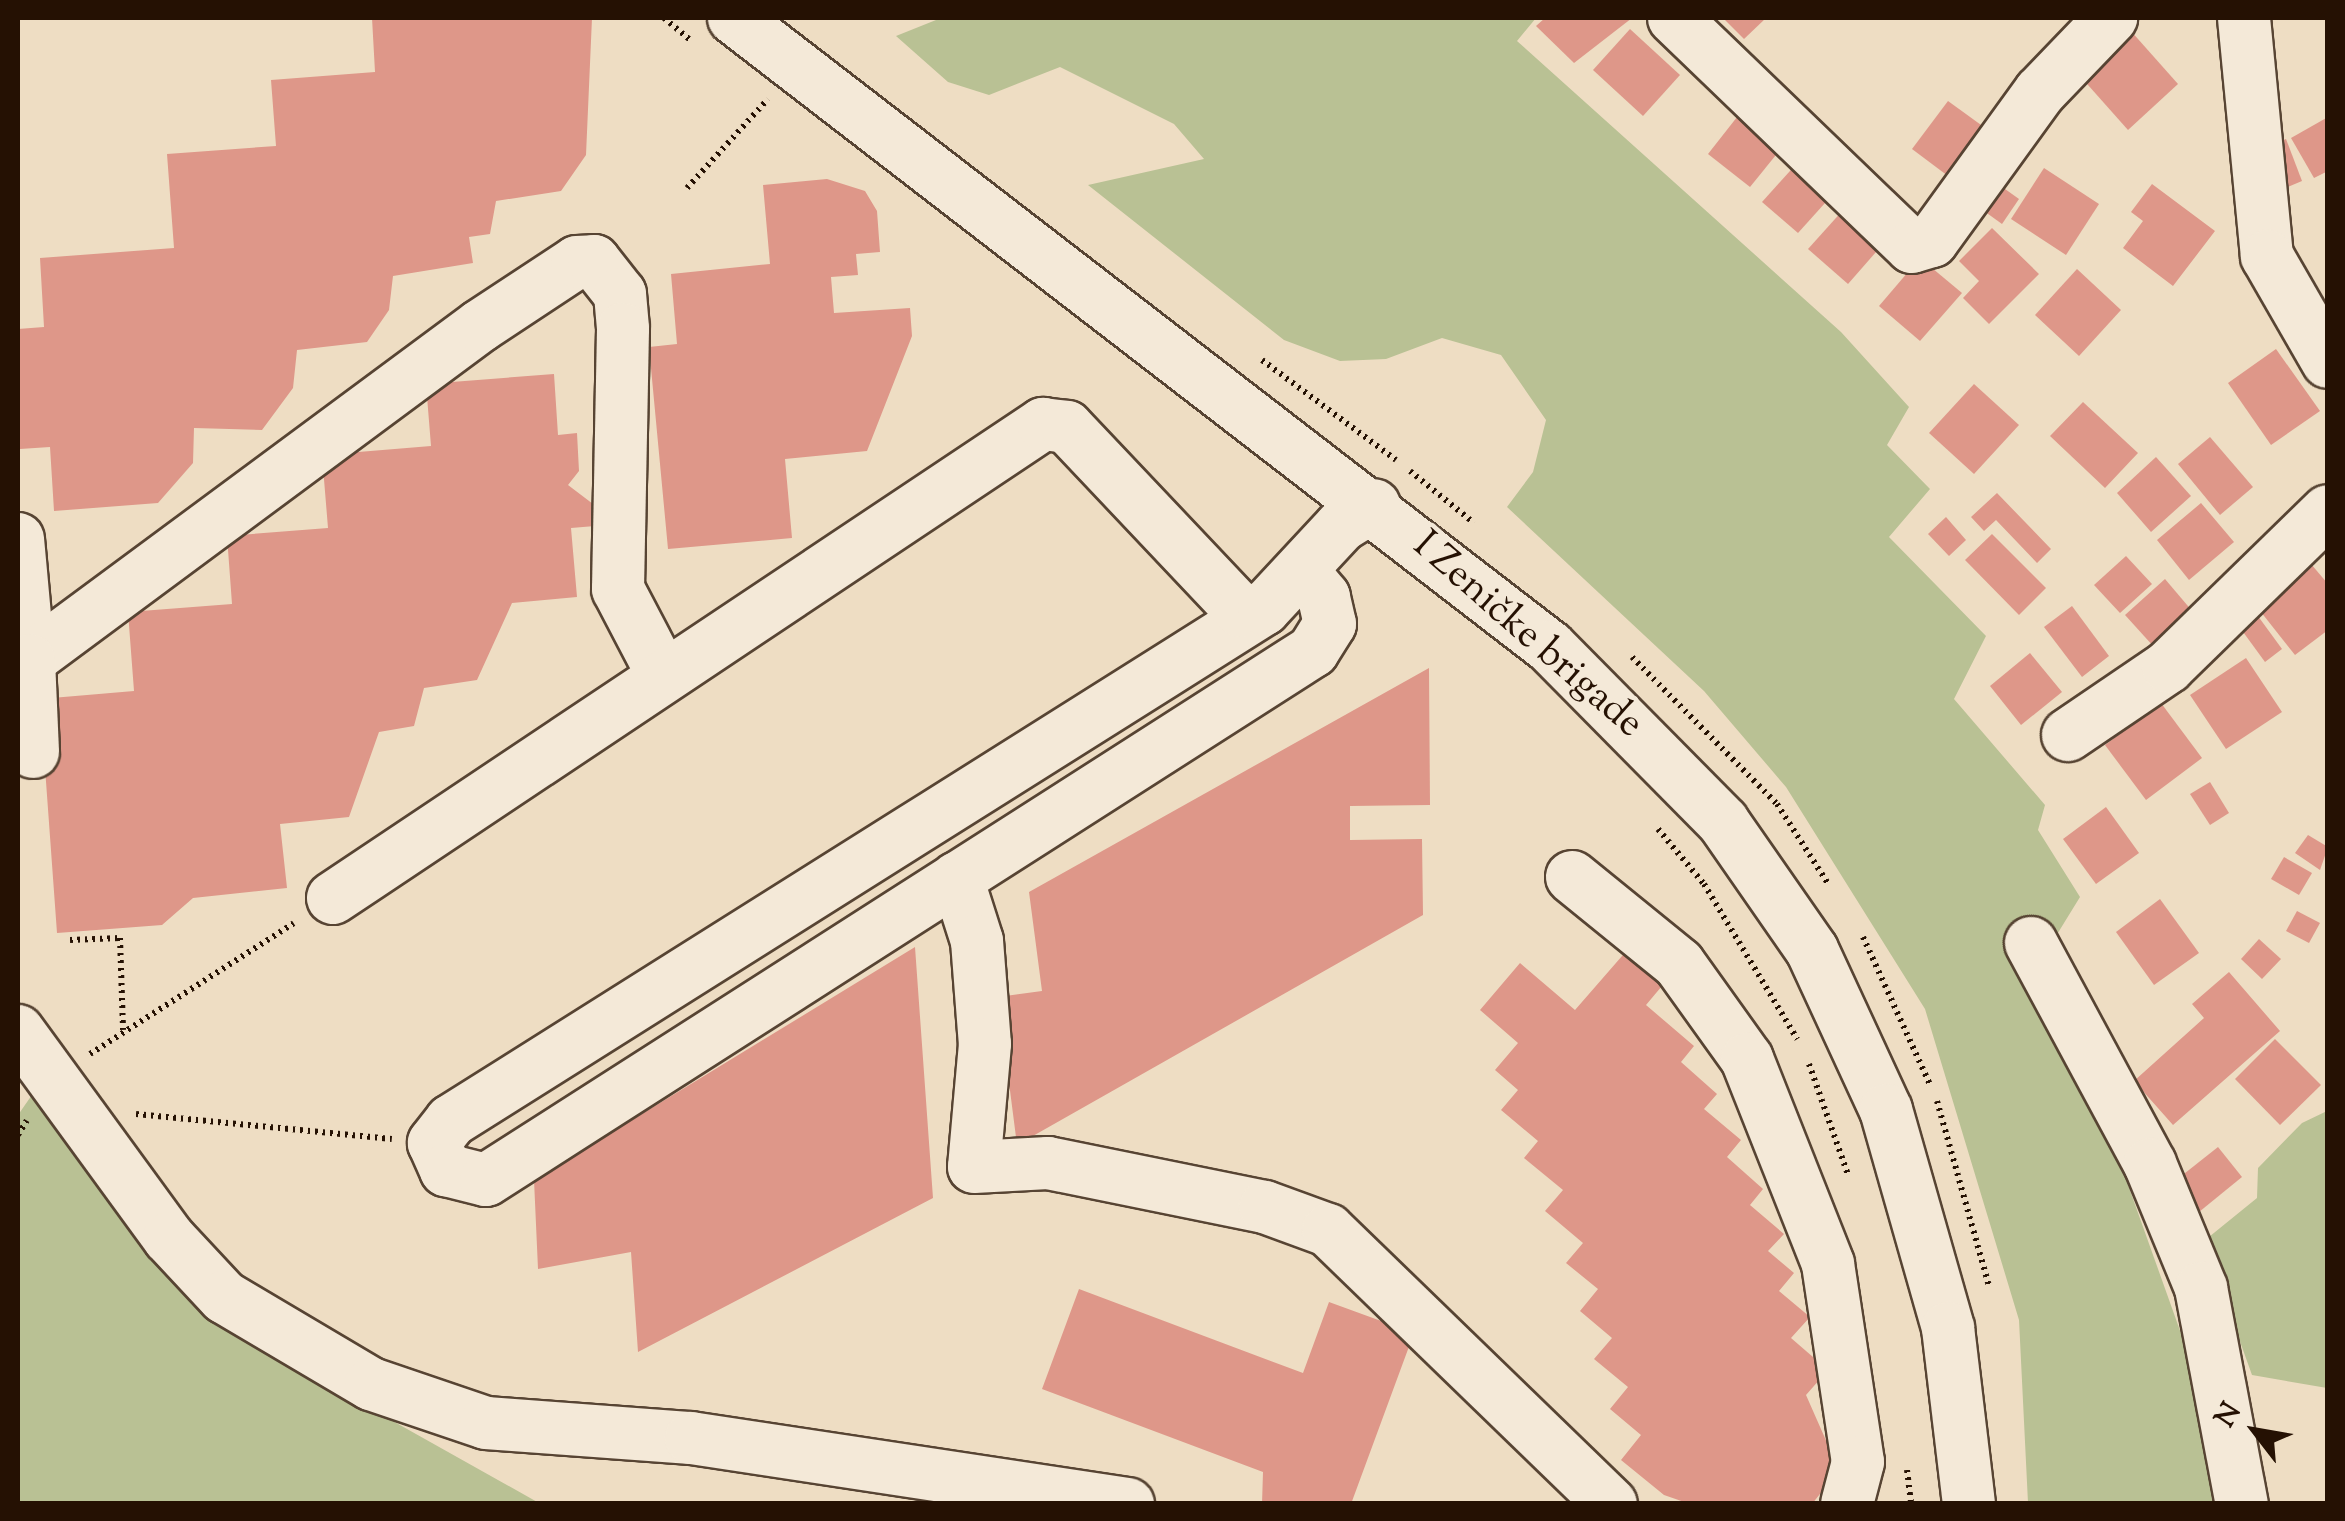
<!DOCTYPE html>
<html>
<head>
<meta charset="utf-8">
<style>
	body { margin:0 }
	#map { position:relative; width:2345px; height:1521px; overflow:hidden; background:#eeddc3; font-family:"Sorts Mill Goudy",serif }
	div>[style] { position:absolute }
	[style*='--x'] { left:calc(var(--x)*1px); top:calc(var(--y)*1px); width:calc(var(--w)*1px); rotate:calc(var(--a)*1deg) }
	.green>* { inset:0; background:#b9c194 }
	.building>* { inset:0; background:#de9789 }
	.path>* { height:6px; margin-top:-3px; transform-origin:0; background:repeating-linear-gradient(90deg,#251103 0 2.5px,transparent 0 7.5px) }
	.roads { filter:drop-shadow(2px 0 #574433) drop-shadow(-2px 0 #574433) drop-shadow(0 2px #574433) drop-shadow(0 -2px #574433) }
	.minor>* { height:52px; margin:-26px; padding:0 26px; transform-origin:26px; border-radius:26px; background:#f4e9d8 }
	span { translate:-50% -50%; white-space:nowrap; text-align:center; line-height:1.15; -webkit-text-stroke:9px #f4e9d8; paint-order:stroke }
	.street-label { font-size:40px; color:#251103 }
	.frame { position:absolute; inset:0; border:20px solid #251103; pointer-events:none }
	.north { position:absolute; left:2205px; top:1381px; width:100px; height:100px; -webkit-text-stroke:8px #f4e9d8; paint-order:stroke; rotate:301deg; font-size:28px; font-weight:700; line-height:40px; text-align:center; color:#251103 }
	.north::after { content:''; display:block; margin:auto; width:35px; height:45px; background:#251103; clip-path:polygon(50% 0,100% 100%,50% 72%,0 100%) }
</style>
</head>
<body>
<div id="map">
	<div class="green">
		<div style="clip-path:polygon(941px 18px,1536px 18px,1517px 41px,1841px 332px,1909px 407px,1887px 445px,1930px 489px,1889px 537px,1986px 636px,1954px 699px,2045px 805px,2038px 830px,2080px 897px,2056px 936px,2117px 1154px,2188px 1353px,2215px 1503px,2028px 1503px,2019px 1320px,1925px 1009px,1786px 787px,1704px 691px,1507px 507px,1533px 472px,1546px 420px,1501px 355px,1442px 338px,1386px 359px,1340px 361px,1284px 340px,1088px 185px,1204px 159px,1174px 124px,1060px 67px,989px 95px,948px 82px,896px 36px)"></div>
		<div style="clip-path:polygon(34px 1092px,309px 1374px,539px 1503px,18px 1504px,18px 1115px)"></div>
		<div style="clip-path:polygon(2327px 1111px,2327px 1388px,2252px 1375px,2204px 1241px,2257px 1198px,2258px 1168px,2302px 1123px)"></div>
	</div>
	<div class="building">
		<div style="clip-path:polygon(372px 18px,592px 18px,586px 155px,561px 191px,496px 201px,490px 234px,469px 237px,473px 263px,393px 276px,389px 310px,367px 342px,297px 350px,293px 388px,262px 430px,194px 428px,193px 463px,158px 503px,54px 511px,50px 447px,20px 449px,18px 420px,18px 329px,44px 327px,40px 258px,174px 248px,167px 154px,276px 146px,271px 80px,375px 72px)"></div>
		<div style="clip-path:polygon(1545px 18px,1632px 18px,1574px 63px,1536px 26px)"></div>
		<div style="clip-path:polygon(1723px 18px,1766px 18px,1744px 39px)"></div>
		<div style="clip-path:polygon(1630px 29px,1680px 75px,1643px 116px,1593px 70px)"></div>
		<div style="clip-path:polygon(2130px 30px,2178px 84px,2128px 130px,2080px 76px)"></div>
		<div style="clip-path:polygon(1948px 101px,1988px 130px,1952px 179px,1912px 149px)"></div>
		<div style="clip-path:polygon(1741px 112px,1784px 145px,1750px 187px,1708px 154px)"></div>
		<div style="clip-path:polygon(2328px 117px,2328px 171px,2314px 178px,2291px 138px)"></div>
		<div style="clip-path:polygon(2286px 139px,2302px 181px,2283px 189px,2267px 147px)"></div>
		<div style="clip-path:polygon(1799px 161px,1834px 193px,1798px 233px,1762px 202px)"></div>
		<div style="clip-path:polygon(2044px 168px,2099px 204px,2066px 255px,2011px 219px)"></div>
		<div style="clip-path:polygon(1984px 174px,2019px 199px,2002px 224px,1966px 198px)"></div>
		<div style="clip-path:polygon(827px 179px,865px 191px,877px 211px,880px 252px,856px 254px,858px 275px,831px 277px,834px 313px,910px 308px,912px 336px,867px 451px,785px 459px,792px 538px,668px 549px,649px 347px,677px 344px,671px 274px,770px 264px,763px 185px)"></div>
		<div style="clip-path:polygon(2152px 184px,2215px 231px,2173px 286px,2123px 248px,2143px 221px,2131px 212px)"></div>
		<div style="clip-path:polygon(1844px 209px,1883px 244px,1848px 284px,1808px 249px)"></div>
		<div style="clip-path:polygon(1992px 228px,2039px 274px,1989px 324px,1963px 298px,1979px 281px,1959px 261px)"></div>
		<div style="clip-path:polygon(1920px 258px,1962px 293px,1920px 341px,1879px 306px)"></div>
		<div style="clip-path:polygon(2077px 269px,2121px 310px,2079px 356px,2035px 315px)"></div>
		<div style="clip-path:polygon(2276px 349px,2320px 411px,2271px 445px,2228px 383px)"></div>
		<div style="clip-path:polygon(554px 374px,558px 435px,577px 433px,579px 471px,568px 485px,593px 504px,595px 526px,571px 528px,577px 597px,512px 603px,477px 680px,424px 688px,414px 726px,379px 732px,349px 817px,280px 824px,287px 888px,193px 898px,162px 925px,57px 933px,40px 699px,134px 691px,128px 612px,232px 604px,227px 536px,328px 528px,322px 455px,431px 446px,426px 384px)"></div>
		<div style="clip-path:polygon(1974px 384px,2019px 425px,1974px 474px,1929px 433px)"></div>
		<div style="clip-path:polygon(2083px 402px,2138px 453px,2105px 488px,2050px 436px)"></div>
		<div style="clip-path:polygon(2210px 437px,2253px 487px,2220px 515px,2178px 464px)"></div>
		<div style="clip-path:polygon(2156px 457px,2191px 496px,2151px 532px,2117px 493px)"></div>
		<div style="clip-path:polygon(1997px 493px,2051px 549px,2037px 563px,1996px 520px,1984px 531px,1971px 517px)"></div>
		<div style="clip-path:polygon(2201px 503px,2234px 542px,2189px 580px,2157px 540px)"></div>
		<div style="clip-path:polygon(1946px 517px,1966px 540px,1949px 556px,1928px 534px)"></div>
		<div style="clip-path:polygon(1992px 534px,2046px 588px,2019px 615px,1965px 560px)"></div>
		<div style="clip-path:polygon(2126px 556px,2152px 584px,2120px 613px,2094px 585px)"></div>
		<div style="clip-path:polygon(2311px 564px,2328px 584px,2328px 630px,2295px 655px,2257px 607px)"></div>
		<div style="clip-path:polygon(2165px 579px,2193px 612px,2154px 647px,2125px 615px)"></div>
		<div style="clip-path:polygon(2072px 606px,2109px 656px,2082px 677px,2044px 627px)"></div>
		<div style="clip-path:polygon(2255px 612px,2282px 649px,2265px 662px,2238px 625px)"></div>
		<div style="clip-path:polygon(2030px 653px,2062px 692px,2021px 725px,1990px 686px)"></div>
		<div style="clip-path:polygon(2246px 658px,2282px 712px,2226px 749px,2190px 695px)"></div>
		<div style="clip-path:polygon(1429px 668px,1430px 805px,1350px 806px,1350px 840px,1422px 839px,1423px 915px,1017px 1145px,998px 997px,1042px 991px,1029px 892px)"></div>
		<div style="clip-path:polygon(2161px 703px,2202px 758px,2146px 800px,2105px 745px)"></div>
		<div style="clip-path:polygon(2210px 782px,2229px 813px,2210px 825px,2190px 794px)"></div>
		<div style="clip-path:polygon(2106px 807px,2139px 853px,2096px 884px,2063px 839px)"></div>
		<div style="clip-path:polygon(2308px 835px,2328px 847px,2320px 870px,2295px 853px)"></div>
		<div style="clip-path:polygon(2284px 857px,2312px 873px,2299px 895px,2271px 879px)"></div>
		<div style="clip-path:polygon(2160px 899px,2199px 953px,2154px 985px,2116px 932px)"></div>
		<div style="clip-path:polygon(2297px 911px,2320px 923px,2309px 943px,2286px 931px)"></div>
		<div style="clip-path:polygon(2259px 939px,2281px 959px,2262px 979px,2241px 959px)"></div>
		<div style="clip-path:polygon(915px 947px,933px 1198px,638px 1352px,631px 1252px,538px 1269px,534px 1180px)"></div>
		<div style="clip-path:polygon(1629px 948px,1667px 980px,1646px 1005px,1694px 1046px,1681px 1062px,1717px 1094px,1704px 1109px,1741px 1140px,1727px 1157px,1763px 1189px,1750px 1205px,1784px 1234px,1768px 1251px,1794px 1273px,1779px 1291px,1810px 1317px,1791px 1338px,1828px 1370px,1806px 1395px,1839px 1470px,1812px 1504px,1690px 1504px,1664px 1495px,1621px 1460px,1641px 1435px,1610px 1409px,1628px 1387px,1594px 1359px,1612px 1338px,1580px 1311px,1598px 1289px,1566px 1263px,1583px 1243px,1545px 1211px,1563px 1190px,1524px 1158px,1538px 1141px,1501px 1110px,1518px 1090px,1495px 1070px,1518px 1043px,1480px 1010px,1520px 963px,1575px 1010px)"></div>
		<div style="clip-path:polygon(2229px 972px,2280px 1031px,2173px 1125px,2134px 1081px,2204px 1018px,2192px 1004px)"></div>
		<div style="clip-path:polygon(2275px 1039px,2321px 1085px,2280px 1125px,2235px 1079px)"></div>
		<div style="clip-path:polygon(2218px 1147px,2242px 1177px,2199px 1212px,2175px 1181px)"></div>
		<div style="clip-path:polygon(1079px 1289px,1303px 1373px,1329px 1302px,1414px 1333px,1351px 1504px,1262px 1504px,1263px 1472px,1042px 1389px)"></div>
	</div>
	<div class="path">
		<div style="--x:664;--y:18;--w:35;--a:40"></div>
		<div style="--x:687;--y:188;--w:120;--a:-47.7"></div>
		<div style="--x:1262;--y:360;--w:167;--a:36.7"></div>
		<div style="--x:1410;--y:471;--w:82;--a:39.1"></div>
		<div style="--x:1632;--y:657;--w:206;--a:45.4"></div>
		<div style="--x:1777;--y:804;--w:96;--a:57.3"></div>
		<div style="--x:1658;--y:829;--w:72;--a:50.1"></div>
		<div style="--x:1704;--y:884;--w:181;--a:59"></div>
		<div style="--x:1863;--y:937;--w:162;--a:65.6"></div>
		<div style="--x:70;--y:940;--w:50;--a:-2.3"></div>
		<div style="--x:120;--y:938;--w:92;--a:88.1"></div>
		<div style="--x:90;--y:1054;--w:242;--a:-32.7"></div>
		<div style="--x:1809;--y:1064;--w:118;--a:70.6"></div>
		<div style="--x:1937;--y:1101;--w:192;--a:74.3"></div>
		<div style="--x:136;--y:1114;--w:257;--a:5.6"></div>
		<div style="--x:18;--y:1135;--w:17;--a:-59"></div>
		<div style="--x:1907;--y:1470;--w:34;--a:83"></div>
	</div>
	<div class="roads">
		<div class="minor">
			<div style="--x:734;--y:18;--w:1030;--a:37.63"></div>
			<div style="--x:1550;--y:647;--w:246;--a:45.3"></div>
			<div style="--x:1723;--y:822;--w:156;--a:55.2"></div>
			<div style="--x:1812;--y:950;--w:176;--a:65.2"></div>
			<div style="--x:1886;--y:1110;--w:227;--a:74.1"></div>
			<div style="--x:1948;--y:1328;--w:177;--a:83.2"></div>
			<div style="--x:1674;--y:18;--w:330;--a:43.9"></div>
			<div style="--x:1912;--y:247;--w:21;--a:-17"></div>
			<div style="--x:1932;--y:241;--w:184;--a:-54.1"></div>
			<div style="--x:2040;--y:92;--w:103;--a:-46.2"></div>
			<div style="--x:2244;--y:18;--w:239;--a:84.5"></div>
			<div style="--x:2267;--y:256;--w:122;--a:60.1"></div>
			<div style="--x:18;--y:539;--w:121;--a:84.8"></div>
			<div style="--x:29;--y:660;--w:561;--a:-36.52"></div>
			<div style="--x:480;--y:326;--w:116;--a:-33.4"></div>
			<div style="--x:577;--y:262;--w:17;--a:-3"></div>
			<div style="--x:594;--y:261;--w:42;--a:51.8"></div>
			<div style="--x:620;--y:294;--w:35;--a:85"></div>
			<div style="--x:623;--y:329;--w:260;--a:91.1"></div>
			<div style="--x:618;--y:589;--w:95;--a:62.4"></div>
			<div style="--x:1264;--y:609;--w:961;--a:147.8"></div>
			<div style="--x:451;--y:1121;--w:28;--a:128"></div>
			<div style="--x:434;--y:1143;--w:30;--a:66"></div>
			<div style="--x:446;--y:1170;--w:41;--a:14"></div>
			<div style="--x:486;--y:1180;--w:982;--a:-32.61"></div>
			<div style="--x:1313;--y:651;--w:32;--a:-58"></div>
			<div style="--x:1330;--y:624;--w:28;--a:-103"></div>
			<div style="--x:1324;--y:597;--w:35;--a:-130"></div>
			<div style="--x:29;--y:660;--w:92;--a:87.5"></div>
			<div style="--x:2068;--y:735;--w:121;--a:-34.2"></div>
			<div style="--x:2168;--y:667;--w:223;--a:-44.3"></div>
			<div style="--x:1572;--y:877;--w:138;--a:39.1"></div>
			<div style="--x:1679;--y:964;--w:117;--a:54.4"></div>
			<div style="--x:1747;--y:1059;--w:220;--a:68.4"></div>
			<div style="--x:1828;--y:1264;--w:200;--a:81.4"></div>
			<div style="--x:1858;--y:1462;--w:43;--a:104.7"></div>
			<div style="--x:957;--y:878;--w:66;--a:72.4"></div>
			<div style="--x:977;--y:941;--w:103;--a:85.6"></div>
			<div style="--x:985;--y:1044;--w:123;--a:95.1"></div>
			<div style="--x:974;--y:1167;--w:74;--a:-3.1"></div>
			<div style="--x:1048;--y:1163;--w:221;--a:11.5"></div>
			<div style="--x:1265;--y:1207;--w:67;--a:20.1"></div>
			<div style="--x:1328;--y:1230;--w:394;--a:44.1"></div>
			<div style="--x:333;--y:898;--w:854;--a:-33.73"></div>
			<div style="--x:1043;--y:424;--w:24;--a:7"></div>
			<div style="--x:1067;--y:427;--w:253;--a:46.6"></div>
			<div style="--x:1241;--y:611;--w:23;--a:-5"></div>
			<div style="--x:1264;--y:609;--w:113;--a:-47.1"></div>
			<div style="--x:1341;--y:526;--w:39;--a:-32"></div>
			<div style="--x:2031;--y:943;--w:251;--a:61.7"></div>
			<div style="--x:2150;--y:1164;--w:134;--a:67.6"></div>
			<div style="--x:2201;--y:1288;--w:220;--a:79.3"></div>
			<div style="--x:18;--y:1031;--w:256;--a:53.9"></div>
			<div style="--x:169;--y:1238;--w:81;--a:47"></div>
			<div style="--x:224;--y:1297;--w:171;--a:30.6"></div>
			<div style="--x:371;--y:1384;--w:121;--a:18.7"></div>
			<div style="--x:486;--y:1423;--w:206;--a:4.2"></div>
			<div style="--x:691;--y:1438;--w:442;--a:8.6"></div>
		</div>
	</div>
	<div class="street-label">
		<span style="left:1527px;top:636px;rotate:41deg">I Zeničke brigade</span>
	</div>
	<div class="frame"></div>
	<div class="north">N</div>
</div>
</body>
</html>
